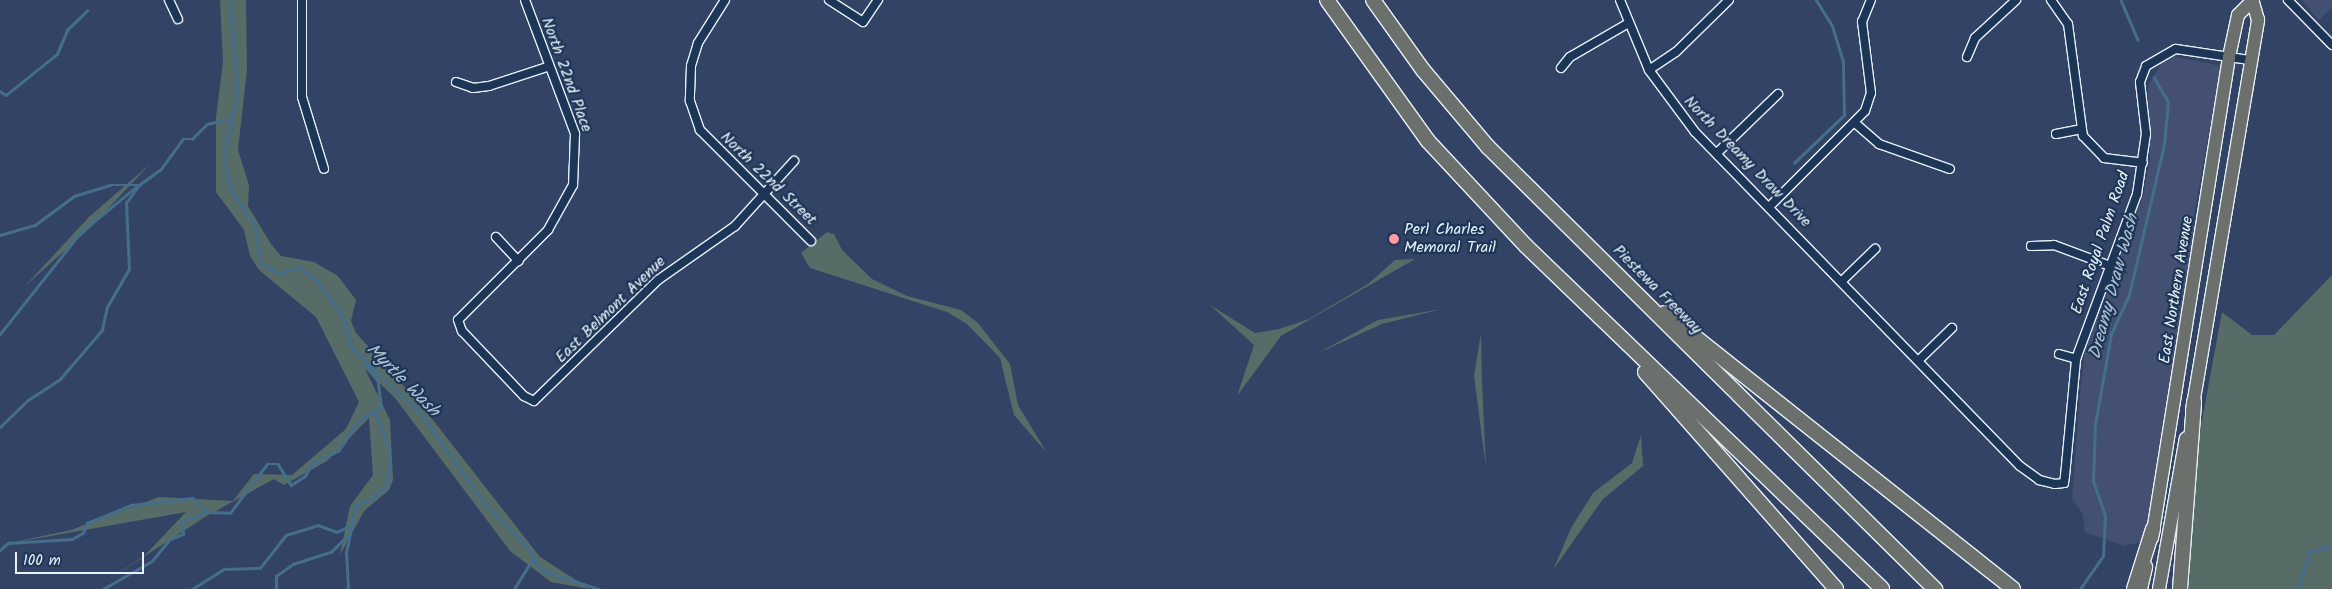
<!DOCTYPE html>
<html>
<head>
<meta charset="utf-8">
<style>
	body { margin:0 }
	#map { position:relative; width:2332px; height:589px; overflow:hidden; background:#324365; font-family:Kalam,sans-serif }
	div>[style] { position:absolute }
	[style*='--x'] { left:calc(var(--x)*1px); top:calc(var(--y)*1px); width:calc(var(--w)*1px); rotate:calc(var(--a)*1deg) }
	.built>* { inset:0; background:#435072 }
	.green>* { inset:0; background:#576c67 }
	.stream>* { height:2.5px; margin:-1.25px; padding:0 1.25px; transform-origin:1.25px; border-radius:1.25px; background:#456e8c }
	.roads { filter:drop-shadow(1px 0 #e8f1f8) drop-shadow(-1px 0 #e8f1f8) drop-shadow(0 1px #e8f1f8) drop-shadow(0 -1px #e8f1f8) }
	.minor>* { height:8px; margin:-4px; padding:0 4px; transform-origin:4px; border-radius:4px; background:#1d3557 }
	.primary>* { height:12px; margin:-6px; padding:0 6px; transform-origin:6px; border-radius:6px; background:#6b706d }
	.motorway>* { height:14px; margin:-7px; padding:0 7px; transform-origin:7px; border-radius:7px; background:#6b706d }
	.dots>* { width:14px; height:14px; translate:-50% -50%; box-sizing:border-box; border:2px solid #1d3557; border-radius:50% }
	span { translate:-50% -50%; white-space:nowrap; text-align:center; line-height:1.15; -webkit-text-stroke:4.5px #1d3557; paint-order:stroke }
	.street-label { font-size:16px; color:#e8f1f8 }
	.poi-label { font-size:16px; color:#e8f1f8 }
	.left { translate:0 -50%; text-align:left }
	.water-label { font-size:18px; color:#afc3d2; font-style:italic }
	.scale { position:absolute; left:15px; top:552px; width:129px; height:22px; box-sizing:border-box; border:2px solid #e8f1f8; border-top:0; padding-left:6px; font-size:15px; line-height:18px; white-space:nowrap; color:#e8f1f8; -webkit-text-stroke:4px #1d3557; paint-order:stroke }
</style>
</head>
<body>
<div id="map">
	<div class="built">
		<div style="clip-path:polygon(2301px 0,2332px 0,2332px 8px,2319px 20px)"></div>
		<div style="clip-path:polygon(2176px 57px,2221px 66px,2192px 225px,2197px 227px,2175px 370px,2144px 541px,2124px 546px,2085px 532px,2083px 514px,2072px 499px,2080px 392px,2085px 352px,2143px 196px,2150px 159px,2148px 86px,2162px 62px)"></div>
	</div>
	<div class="green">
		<div style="clip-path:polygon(220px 0,246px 0,247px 69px,238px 150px,249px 185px,248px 206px,271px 244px,281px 256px,314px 262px,338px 276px,356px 300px,351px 321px,356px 333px,422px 406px,540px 557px,590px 589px,551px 582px,510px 551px,395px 398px,365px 369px,390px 420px,393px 480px,389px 490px,364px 511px,340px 555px,350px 506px,373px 475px,369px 418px,327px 461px,284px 485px,274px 479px,205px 517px,105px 582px,145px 555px,186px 512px,0 545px,71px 530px,159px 497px,233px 501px,254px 474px,292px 475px,346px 429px,359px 402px,316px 317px,259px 270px,250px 256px,244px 230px,216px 192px,216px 117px,223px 62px)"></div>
		<div style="clip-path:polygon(150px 164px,89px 229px,25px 286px,89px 217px)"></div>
		<div style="clip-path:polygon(827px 232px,834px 234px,842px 250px,872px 279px,907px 296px,961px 310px,978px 323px,1010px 364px,1018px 405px,1047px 453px,1014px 415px,1000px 358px,967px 324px,947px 312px,810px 268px,801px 253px)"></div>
		<div style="clip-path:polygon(1415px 259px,1281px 336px,1237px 396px,1254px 345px,1210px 305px,1255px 333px,1279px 329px,1309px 319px,1368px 284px,1395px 260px)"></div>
		<div style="clip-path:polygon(2332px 275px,2332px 589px,2189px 589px,2193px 469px,2222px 312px,2252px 335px,2274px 335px)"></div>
		<div style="clip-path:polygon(1442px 309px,1382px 324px,1318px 353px,1378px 320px)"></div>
		<div style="clip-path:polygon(1481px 333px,1482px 382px,1486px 468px,1474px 376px)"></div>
		<div style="clip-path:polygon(1641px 435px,1643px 466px,1603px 499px,1553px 570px,1571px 528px,1593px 493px,1632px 463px)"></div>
	</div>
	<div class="stream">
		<div style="--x:230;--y:0;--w:90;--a:84.9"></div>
		<div style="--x:238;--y:90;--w:70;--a:101.5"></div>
		<div style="--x:224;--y:159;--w:30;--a:78"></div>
		<div style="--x:230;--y:188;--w:45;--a:56"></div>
		<div style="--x:255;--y:225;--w:39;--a:81"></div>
		<div style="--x:261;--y:264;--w:21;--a:25"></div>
		<div style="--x:280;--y:273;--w:21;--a:-17"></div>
		<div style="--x:300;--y:267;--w:23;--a:40"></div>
		<div style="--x:318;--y:282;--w:38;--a:53"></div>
		<div style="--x:341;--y:312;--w:38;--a:73"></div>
		<div style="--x:352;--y:348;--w:98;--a:43.8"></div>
		<div style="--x:423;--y:416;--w:106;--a:55"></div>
		<div style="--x:484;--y:503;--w:58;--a:45"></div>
		<div style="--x:525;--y:544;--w:31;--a:58"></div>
		<div style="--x:541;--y:570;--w:61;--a:18.1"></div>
		<div style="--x:2121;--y:0;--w:43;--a:67"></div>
		<div style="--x:0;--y:91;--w:7;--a:34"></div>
		<div style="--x:6;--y:95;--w:65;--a:-38.8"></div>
		<div style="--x:57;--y:54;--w:26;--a:-67"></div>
		<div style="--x:67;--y:30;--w:28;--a:-44"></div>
		<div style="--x:1794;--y:163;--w:69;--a:-43.8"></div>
		<div style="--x:1844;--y:115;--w:53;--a:-91.1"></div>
		<div style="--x:1843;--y:62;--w:38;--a:-107"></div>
		<div style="--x:1832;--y:26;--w:31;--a:-122"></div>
		<div style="--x:0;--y:235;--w:36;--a:-16"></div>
		<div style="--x:35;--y:225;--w:49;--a:-36.6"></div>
		<div style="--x:74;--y:196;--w:38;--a:-17"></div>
		<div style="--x:110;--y:185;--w:27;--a:0"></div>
		<div style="--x:0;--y:334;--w:129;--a:-51.6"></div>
		<div style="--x:80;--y:233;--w:74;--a:-39.5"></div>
		<div style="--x:0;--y:427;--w:39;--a:-44"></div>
		<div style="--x:28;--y:400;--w:38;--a:-33"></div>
		<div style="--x:60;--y:379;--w:65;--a:-49.4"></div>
		<div style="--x:102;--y:330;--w:24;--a:-78"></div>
		<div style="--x:107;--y:307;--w:44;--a:-59.9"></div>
		<div style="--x:129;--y:269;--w:66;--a:-92.6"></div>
		<div style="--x:126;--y:203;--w:22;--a:-54"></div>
		<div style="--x:139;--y:185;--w:27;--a:-36"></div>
		<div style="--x:161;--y:169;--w:37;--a:-54"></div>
		<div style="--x:183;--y:139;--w:9;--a:0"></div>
		<div style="--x:192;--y:139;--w:21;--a:-45"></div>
		<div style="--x:207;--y:124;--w:23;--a:-13"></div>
		<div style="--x:0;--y:550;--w:11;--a:-41"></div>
		<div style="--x:8;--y:543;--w:64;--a:-3.6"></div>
		<div style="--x:72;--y:539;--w:13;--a:-29"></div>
		<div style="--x:83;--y:533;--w:11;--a:-68"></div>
		<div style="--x:87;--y:523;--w:48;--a:-22.2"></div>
		<div style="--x:131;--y:505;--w:62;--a:-6.4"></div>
		<div style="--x:193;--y:498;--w:20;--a:45"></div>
		<div style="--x:207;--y:512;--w:23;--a:2"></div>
		<div style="--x:230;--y:513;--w:61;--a:-52.9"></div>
		<div style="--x:267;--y:464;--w:11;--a:0"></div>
		<div style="--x:278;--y:464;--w:25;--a:58"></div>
		<div style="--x:291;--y:485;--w:17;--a:-33"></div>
		<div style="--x:305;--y:476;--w:14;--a:-60"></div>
		<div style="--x:312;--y:464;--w:30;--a:-27"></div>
		<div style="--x:339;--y:450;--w:36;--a:-56"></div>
		<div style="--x:359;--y:420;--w:25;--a:-29"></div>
		<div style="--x:381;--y:408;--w:26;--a:-97"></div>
		<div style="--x:378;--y:382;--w:24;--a:-126"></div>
		<div style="--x:103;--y:589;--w:56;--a:-29.7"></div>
		<div style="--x:152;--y:561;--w:28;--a:-51"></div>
		<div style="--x:170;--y:539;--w:14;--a:-21"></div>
		<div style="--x:183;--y:534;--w:13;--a:-94"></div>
		<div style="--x:182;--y:521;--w:27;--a:-20"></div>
		<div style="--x:192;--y:589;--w:38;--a:-32"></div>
		<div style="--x:224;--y:569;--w:36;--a:-2"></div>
		<div style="--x:260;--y:568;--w:42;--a:-51.8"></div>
		<div style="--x:286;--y:535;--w:34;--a:-17"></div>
		<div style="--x:318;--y:525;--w:20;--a:20"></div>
		<div style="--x:337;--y:532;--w:14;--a:-25"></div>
		<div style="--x:276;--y:589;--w:13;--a:-90"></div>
		<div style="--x:276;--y:576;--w:21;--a:-35"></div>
		<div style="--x:293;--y:564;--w:40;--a:-18"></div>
		<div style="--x:331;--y:552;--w:23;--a:-45"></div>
		<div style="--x:348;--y:589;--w:36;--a:-93"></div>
		<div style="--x:346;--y:553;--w:50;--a:-78.5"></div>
		<div style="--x:356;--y:504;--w:16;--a:-18"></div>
		<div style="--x:371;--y:499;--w:19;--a:-39"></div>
		<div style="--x:386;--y:487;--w:15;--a:-79"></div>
		<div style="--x:389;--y:472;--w:26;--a:-92"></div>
		<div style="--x:388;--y:446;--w:34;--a:-111"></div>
		<div style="--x:514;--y:589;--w:34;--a:-58"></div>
		<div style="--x:2080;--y:589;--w:40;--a:-55.1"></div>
		<div style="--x:2103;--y:556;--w:40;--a:-87.1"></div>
		<div style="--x:2105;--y:516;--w:37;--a:-109"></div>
		<div style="--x:2093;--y:481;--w:56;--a:-88"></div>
		<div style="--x:2095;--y:425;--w:92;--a:-80"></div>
		<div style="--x:2111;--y:334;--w:43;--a:-65.2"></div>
		<div style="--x:2129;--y:295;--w:155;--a:-76.9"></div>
		<div style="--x:2164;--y:144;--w:42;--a:-84.6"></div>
		<div style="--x:2168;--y:102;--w:28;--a:-120"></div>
		<div style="--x:2298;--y:589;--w:39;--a:-73"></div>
		<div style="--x:2309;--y:552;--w:24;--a:-15"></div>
	</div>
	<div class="roads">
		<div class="minor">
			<div style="--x:169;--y:0;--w:21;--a:65"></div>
			<div style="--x:302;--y:0;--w:97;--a:90"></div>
			<div style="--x:302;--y:97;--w:75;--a:73"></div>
			<div style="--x:525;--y:0;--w:143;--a:69.5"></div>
			<div style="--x:575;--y:134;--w:51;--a:92.2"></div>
			<div style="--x:573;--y:185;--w:51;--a:119.1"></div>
			<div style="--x:548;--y:230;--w:127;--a:135"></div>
			<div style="--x:458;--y:320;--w:12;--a:70"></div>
			<div style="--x:462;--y:331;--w:90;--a:46.4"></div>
			<div style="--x:524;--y:396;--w:11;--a:27"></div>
			<div style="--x:534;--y:401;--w:173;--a:-44.3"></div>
			<div style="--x:658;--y:280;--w:94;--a:-35"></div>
			<div style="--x:735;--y:226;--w:88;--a:-47.8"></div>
			<div style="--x:725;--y:0;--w:51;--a:122.1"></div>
			<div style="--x:698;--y:43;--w:24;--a:107"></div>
			<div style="--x:691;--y:66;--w:35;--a:92"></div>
			<div style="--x:690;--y:101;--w:31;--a:71"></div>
			<div style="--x:700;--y:130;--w:157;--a:45"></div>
			<div style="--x:829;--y:0;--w:40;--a:32.9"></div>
			<div style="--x:863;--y:22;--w:27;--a:-56"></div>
			<div style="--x:1620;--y:0;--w:76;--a:67.5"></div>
			<div style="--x:1649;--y:70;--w:77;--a:53.4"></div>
			<div style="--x:1695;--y:132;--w:466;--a:45.8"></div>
			<div style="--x:2020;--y:466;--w:24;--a:36"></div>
			<div style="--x:2039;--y:480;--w:16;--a:14"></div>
			<div style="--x:2055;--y:484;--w:9;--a:-6"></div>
			<div style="--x:2064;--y:483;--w:7;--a:-82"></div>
			<div style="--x:2065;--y:476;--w:118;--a:-84.6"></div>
			<div style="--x:2076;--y:359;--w:176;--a:-69.7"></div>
			<div style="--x:2137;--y:194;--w:61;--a:-81.5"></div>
			<div style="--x:2146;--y:134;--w:52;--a:-96.6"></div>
			<div style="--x:2140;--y:82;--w:17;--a:-69"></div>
			<div style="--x:2146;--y:66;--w:34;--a:-30"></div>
			<div style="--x:2176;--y:49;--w:74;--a:8.6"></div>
			<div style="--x:2051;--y:0;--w:29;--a:55"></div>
			<div style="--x:2068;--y:24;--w:113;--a:82.4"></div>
			<div style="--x:2083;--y:136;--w:30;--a:46"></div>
			<div style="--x:2104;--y:158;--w:39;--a:7"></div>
			<div style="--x:2288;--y:0;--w:63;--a:45.6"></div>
			<div style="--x:1967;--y:57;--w:21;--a:-67"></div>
			<div style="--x:1975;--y:38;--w:56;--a:-42.8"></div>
			<div style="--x:1561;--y:68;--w:14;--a:-51"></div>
			<div style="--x:1570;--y:57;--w:66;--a:-30.1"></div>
			<div style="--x:1649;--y:70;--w:32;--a:-34"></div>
			<div style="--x:1676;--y:52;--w:74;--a:-44.5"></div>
			<div style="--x:456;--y:82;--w:18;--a:19"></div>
			<div style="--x:473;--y:88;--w:16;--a:-7"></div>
			<div style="--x:489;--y:86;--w:61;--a:-18.1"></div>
			<div style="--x:1855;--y:123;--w:32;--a:41"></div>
			<div style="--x:1879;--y:144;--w:75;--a:19.4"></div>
			<div style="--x:2056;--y:134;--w:25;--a:-11"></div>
			<div style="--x:1717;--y:153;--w:85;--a:-44"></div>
			<div style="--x:1770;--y:206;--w:134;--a:-45"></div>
			<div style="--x:1865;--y:111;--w:19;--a:-72"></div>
			<div style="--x:1871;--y:93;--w:72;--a:-97.2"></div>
			<div style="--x:1862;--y:22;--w:24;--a:-68"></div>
			<div style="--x:496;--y:237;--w:33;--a:47"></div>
			<div style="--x:2031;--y:246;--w:23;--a:-2"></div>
			<div style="--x:2054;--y:245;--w:60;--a:20.6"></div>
			<div style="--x:1843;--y:280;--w:45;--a:-44.1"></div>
			<div style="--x:2059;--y:354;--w:18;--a:16"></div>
			<div style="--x:1919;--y:360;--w:46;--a:-44.1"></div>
		</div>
		<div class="primary">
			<div style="--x:2192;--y:411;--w:397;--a:-80.4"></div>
			<div style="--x:2258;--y:20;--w:19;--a:-106"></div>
			<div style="--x:2152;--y:538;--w:487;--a:-80.9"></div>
			<div style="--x:2229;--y:57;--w:43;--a:-77.9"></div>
			<div style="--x:2238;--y:15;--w:21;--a:-45"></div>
			<div style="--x:2141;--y:589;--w:23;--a:-77"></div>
			<div style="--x:2159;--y:589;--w:153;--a:-79.9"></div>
		</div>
		<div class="motorway">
			<div style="--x:1327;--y:0;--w:173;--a:54.4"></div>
			<div style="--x:1428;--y:141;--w:144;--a:47"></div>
			<div style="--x:1526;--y:246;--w:494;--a:43.9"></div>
			<div style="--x:1373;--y:0;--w:86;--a:54.5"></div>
			<div style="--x:1423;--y:70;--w:101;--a:49.8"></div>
			<div style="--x:1488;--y:147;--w:629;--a:44.68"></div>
			<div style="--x:1665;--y:313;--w:444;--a:38.4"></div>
			<div style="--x:1645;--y:372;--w:289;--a:48.6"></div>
			<div style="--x:2134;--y:589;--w:63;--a:-72.4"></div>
			<div style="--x:2180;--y:589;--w:188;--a:-85.7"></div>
		</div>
	</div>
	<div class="dots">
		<div style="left:1394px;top:239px;background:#ff9aa2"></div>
	</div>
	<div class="street-label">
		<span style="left:566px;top:75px;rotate:70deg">North 22nd Place</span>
		<span style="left:1747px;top:162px;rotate:46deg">North Dreamy Draw Drive</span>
		<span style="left:768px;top:179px;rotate:44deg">North 22nd Street</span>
		<span style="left:2101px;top:243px;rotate:-71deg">East Royal Palm Road</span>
		<span style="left:1657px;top:290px;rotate:45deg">Piestewa Freeway</span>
		<span style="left:2177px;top:290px;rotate:-81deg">East Northern Avenue</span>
		<span style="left:611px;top:310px;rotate:-44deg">East Belmont Avenue</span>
	</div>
	<div class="poi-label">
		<span class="left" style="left:1404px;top:239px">Perl Charles<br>Memoral Trail</span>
	</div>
	<div class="water-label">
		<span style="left:2115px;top:287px;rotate:-75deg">Dreamy Draw Wash</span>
		<span style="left:402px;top:381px;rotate:45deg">Myrtle Wash</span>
	</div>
	<div class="scale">100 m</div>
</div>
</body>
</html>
